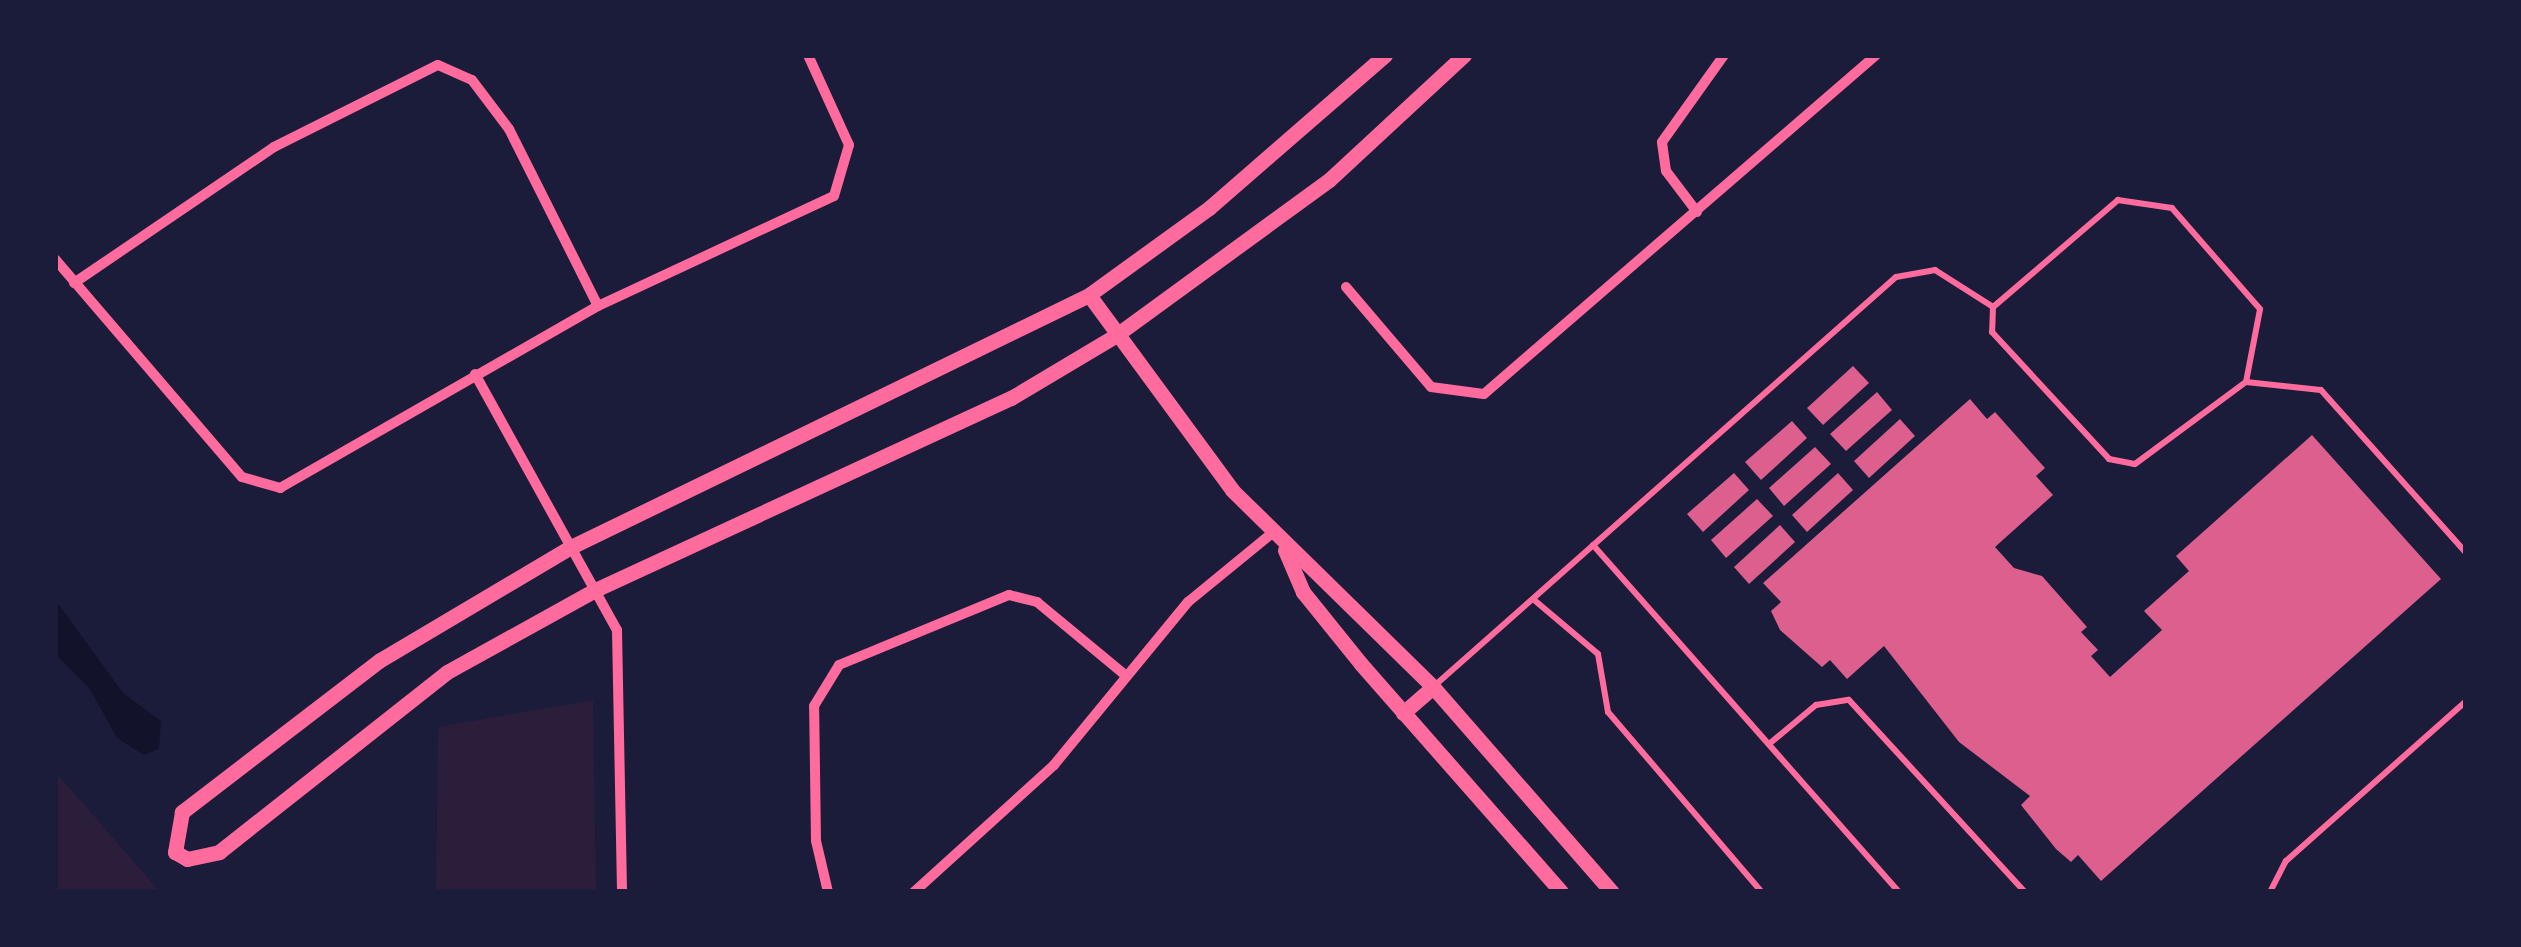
<!DOCTYPE html>
<html>
<head>
<meta charset="utf-8">
<style>
	body { margin:0 }
	#map { position:relative; width:2521px; height:947px; overflow:hidden; background:#1b1b3a; font-family:Ubuntu,sans-serif }
	div>[style] { position:absolute }
	[style*='--x'] { left:calc(var(--x)*1px); top:calc(var(--y)*1px); width:calc(var(--w)*1px); rotate:calc(var(--a)*1deg) }
	.green>* { inset:0; background:#2a1e3b }
	.water>* { inset:0; background:#12122b }
	.building>* { inset:0; background:#dd5f8e }
	.service>* { height:6px; margin:-3px; padding:0 3px; transform-origin:3px; border-radius:3px; background:#ff6b9d }
	.minor>* { height:10px; margin:-5px; padding:0 5px; transform-origin:5px; border-radius:5px; background:#ff6b9d }
	.tertiary>* { height:15px; margin:-7.5px; padding:0 7.5px; transform-origin:7.5px; border-radius:7.5px; background:#ff6b9d }
	span { translate:-50% -50%; white-space:nowrap; text-align:center; line-height:1.15; -webkit-text-stroke:9px #1b1b3a; paint-order:stroke }
	.frame { position:absolute; inset:0; border:58px solid #1b1b3a; pointer-events:none }
</style>
</head>
<body>
<div id="map">
	<div class="green">
		<div style="clip-path:polygon(593px 700px,596px 892px,436px 892px,438px 727px)"></div>
		<div style="clip-path:polygon(55px 771px,160px 892px,55px 892px)"></div>
	</div>
	<div class="water">
		<div style="clip-path:polygon(55px 599px,123px 693px,161px 721px,159px 749px,144px 755px,117px 738px,90px 689px,55px 654px)"></div>
	</div>
	<div class="building">
		<div style="clip-path:polygon(1853px 366px,1869px 383px,1823px 425px,1807px 408px)"></div>
		<div style="clip-path:polygon(1877px 392px,1892px 410px,1846px 451px,1830px 434px)"></div>
		<div style="clip-path:polygon(1970px 399px,1987px 419px,1995px 412px,2045px 468px,2036px 476px,2053px 495px,1995px 547px,2014px 568px,2042px 576px,2087px 627px,2081px 632px,2098px 650px,2091px 656px,2110px 677px,2162px 630px,2144px 611px,2189px 571px,2176px 556px,2312px 435px,2441px 579px,2101px 881px,2078px 855px,2071px 862px,2056px 849px,2021px 805px,2030px 796px,1959px 742px,1884px 646px,1847px 679px,1830px 660px,1822px 667px,1780px 630px,1771px 611px,1781px 602px,1763px 583px)"></div>
		<div style="clip-path:polygon(1900px 419px,1915px 436px,1869px 478px,1854px 461px)"></div>
		<div style="clip-path:polygon(1792px 421px,1807px 438px,1761px 480px,1745px 462px)"></div>
		<div style="clip-path:polygon(1815px 447px,1831px 464px,1784px 506px,1769px 488px)"></div>
		<div style="clip-path:polygon(1734px 473px,1749px 490px,1703px 532px,1687px 514px)"></div>
		<div style="clip-path:polygon(1838px 473px,1853px 490px,1807px 532px,1792px 515px)"></div>
		<div style="clip-path:polygon(1757px 499px,1773px 516px,1726px 558px,1711px 540px)"></div>
		<div style="clip-path:polygon(1780px 525px,1795px 542px,1749px 584px,1734px 567px)"></div>
	</div>
	<div class="service">
		<div style="--x:2246;--y:382;--w:74;--a:-79.1"></div>
		<div style="--x:2260;--y:309;--w:134;--a:-131.1"></div>
		<div style="--x:2172;--y:208;--w:55;--a:-171.6"></div>
		<div style="--x:2118;--y:200;--w:165;--a:139.4"></div>
		<div style="--x:1993;--y:307;--w:25;--a:92"></div>
		<div style="--x:1992;--y:332;--w:173;--a:47.3"></div>
		<div style="--x:2109;--y:459;--w:26;--a:11"></div>
		<div style="--x:2135;--y:464;--w:138;--a:-36.5"></div>
		<div style="--x:2246;--y:382;--w:75;--a:6.1"></div>
		<div style="--x:2321;--y:390;--w:218;--a:48.3"></div>
		<div style="--x:1593;--y:545;--w:463;--a:48.6"></div>
		<div style="--x:1533;--y:599;--w:85;--a:40.2"></div>
		<div style="--x:1598;--y:654;--w:59;--a:80.2"></div>
		<div style="--x:1608;--y:712;--w:237;--a:49.5"></div>
		<div style="--x:1433;--y:687;--w:618;--a:-41.53"></div>
		<div style="--x:1896;--y:277;--w:40;--a:-10"></div>
		<div style="--x:1935;--y:270;--w:69;--a:32.5"></div>
		<div style="--x:1769;--y:744;--w:61;--a:-39.7"></div>
		<div style="--x:1816;--y:705;--w:33;--a:-9"></div>
		<div style="--x:1849;--y:700;--w:260;--a:47.5"></div>
		<div style="--x:2270;--y:892;--w:35;--a:-63"></div>
		<div style="--x:2286;--y:861;--w:241;--a:-41.6"></div>
	</div>
	<div class="minor">
		<div style="--x:1697;--y:212;--w:51;--a:-127.1"></div>
		<div style="--x:1666;--y:171;--w:29;--a:-98"></div>
		<div style="--x:1662;--y:142;--w:107;--a:-54.5"></div>
		<div style="--x:55;--y:259;--w:287;--a:49.4"></div>
		<div style="--x:242;--y:477;--w:40;--a:16"></div>
		<div style="--x:280;--y:488;--w:366;--a:-29.8"></div>
		<div style="--x:598;--y:306;--w:260;--a:-25"></div>
		<div style="--x:834;--y:196;--w:53;--a:-73.6"></div>
		<div style="--x:849;--y:145;--w:99;--a:-114.5"></div>
		<div style="--x:74;--y:283;--w:242;--a:-34.2"></div>
		<div style="--x:274;--y:147;--w:183;--a:-26.6"></div>
		<div style="--x:438;--y:65;--w:37;--a:24"></div>
		<div style="--x:472;--y:80;--w:61;--a:52.9"></div>
		<div style="--x:509;--y:129;--w:198;--a:63.3"></div>
		<div style="--x:1346;--y:287;--w:131;--a:49.6"></div>
		<div style="--x:1431;--y:387;--w:53;--a:7.5"></div>
		<div style="--x:1484;--y:394;--w:518;--a:-40.85"></div>
		<div style="--x:475;--y:374;--w:293;--a:61"></div>
		<div style="--x:617;--y:630;--w:262;--a:88.9"></div>
		<div style="--x:828;--y:892;--w:52;--a:-103.2"></div>
		<div style="--x:816;--y:841;--w:135;--a:-90.8"></div>
		<div style="--x:814;--y:706;--w:48;--a:-58.6"></div>
		<div style="--x:839;--y:665;--w:184;--a:-22.4"></div>
		<div style="--x:1009;--y:595;--w:29;--a:14"></div>
		<div style="--x:1037;--y:602;--w:113;--a:39.6"></div>
		<div style="--x:914;--y:892;--w:189;--a:-42.2"></div>
		<div style="--x:1054;--y:765;--w:211;--a:-50.6"></div>
		<div style="--x:1188;--y:602;--w:107;--a:-39.3"></div>
	</div>
	<div class="tertiary">
		<div style="--x:1385;--y:55;--w:233;--a:139"></div>
		<div style="--x:1209;--y:208;--w:148;--a:144.1"></div>
		<div style="--x:1089;--y:295;--w:578;--a:154.06"></div>
		<div style="--x:569;--y:548;--w:220;--a:149.3"></div>
		<div style="--x:380;--y:660;--w:250;--a:142.5"></div>
		<div style="--x:182;--y:812;--w:41;--a:99.9"></div>
		<div style="--x:175;--y:852;--w:14;--a:30"></div>
		<div style="--x:187;--y:859;--w:33;--a:-12"></div>
		<div style="--x:219;--y:852;--w:290;--a:-38.3"></div>
		<div style="--x:447;--y:672;--w:169;--a:-29"></div>
		<div style="--x:595;--y:590;--w:458;--a:-24.8"></div>
		<div style="--x:1011;--y:398;--w:121;--a:-30.8"></div>
		<div style="--x:1115;--y:336;--w:265;--a:-36.1"></div>
		<div style="--x:1329;--y:180;--w:184;--a:-42.8"></div>
		<div style="--x:1089;--y:295;--w:242;--a:53.7"></div>
		<div style="--x:1232;--y:490;--w:281;--a:44.4"></div>
		<div style="--x:1433;--y:687;--w:272;--a:48.9"></div>
		<div style="--x:1285;--y:550;--w:46;--a:66.8"></div>
		<div style="--x:1303;--y:592;--w:92;--a:51.1"></div>
		<div style="--x:1361;--y:664;--w:303;--a:48.7"></div>
		<div style="--x:1403;--y:713;--w:40;--a:-41"></div>
	</div>
	<div class="frame"></div>
</div>
</body>
</html>
